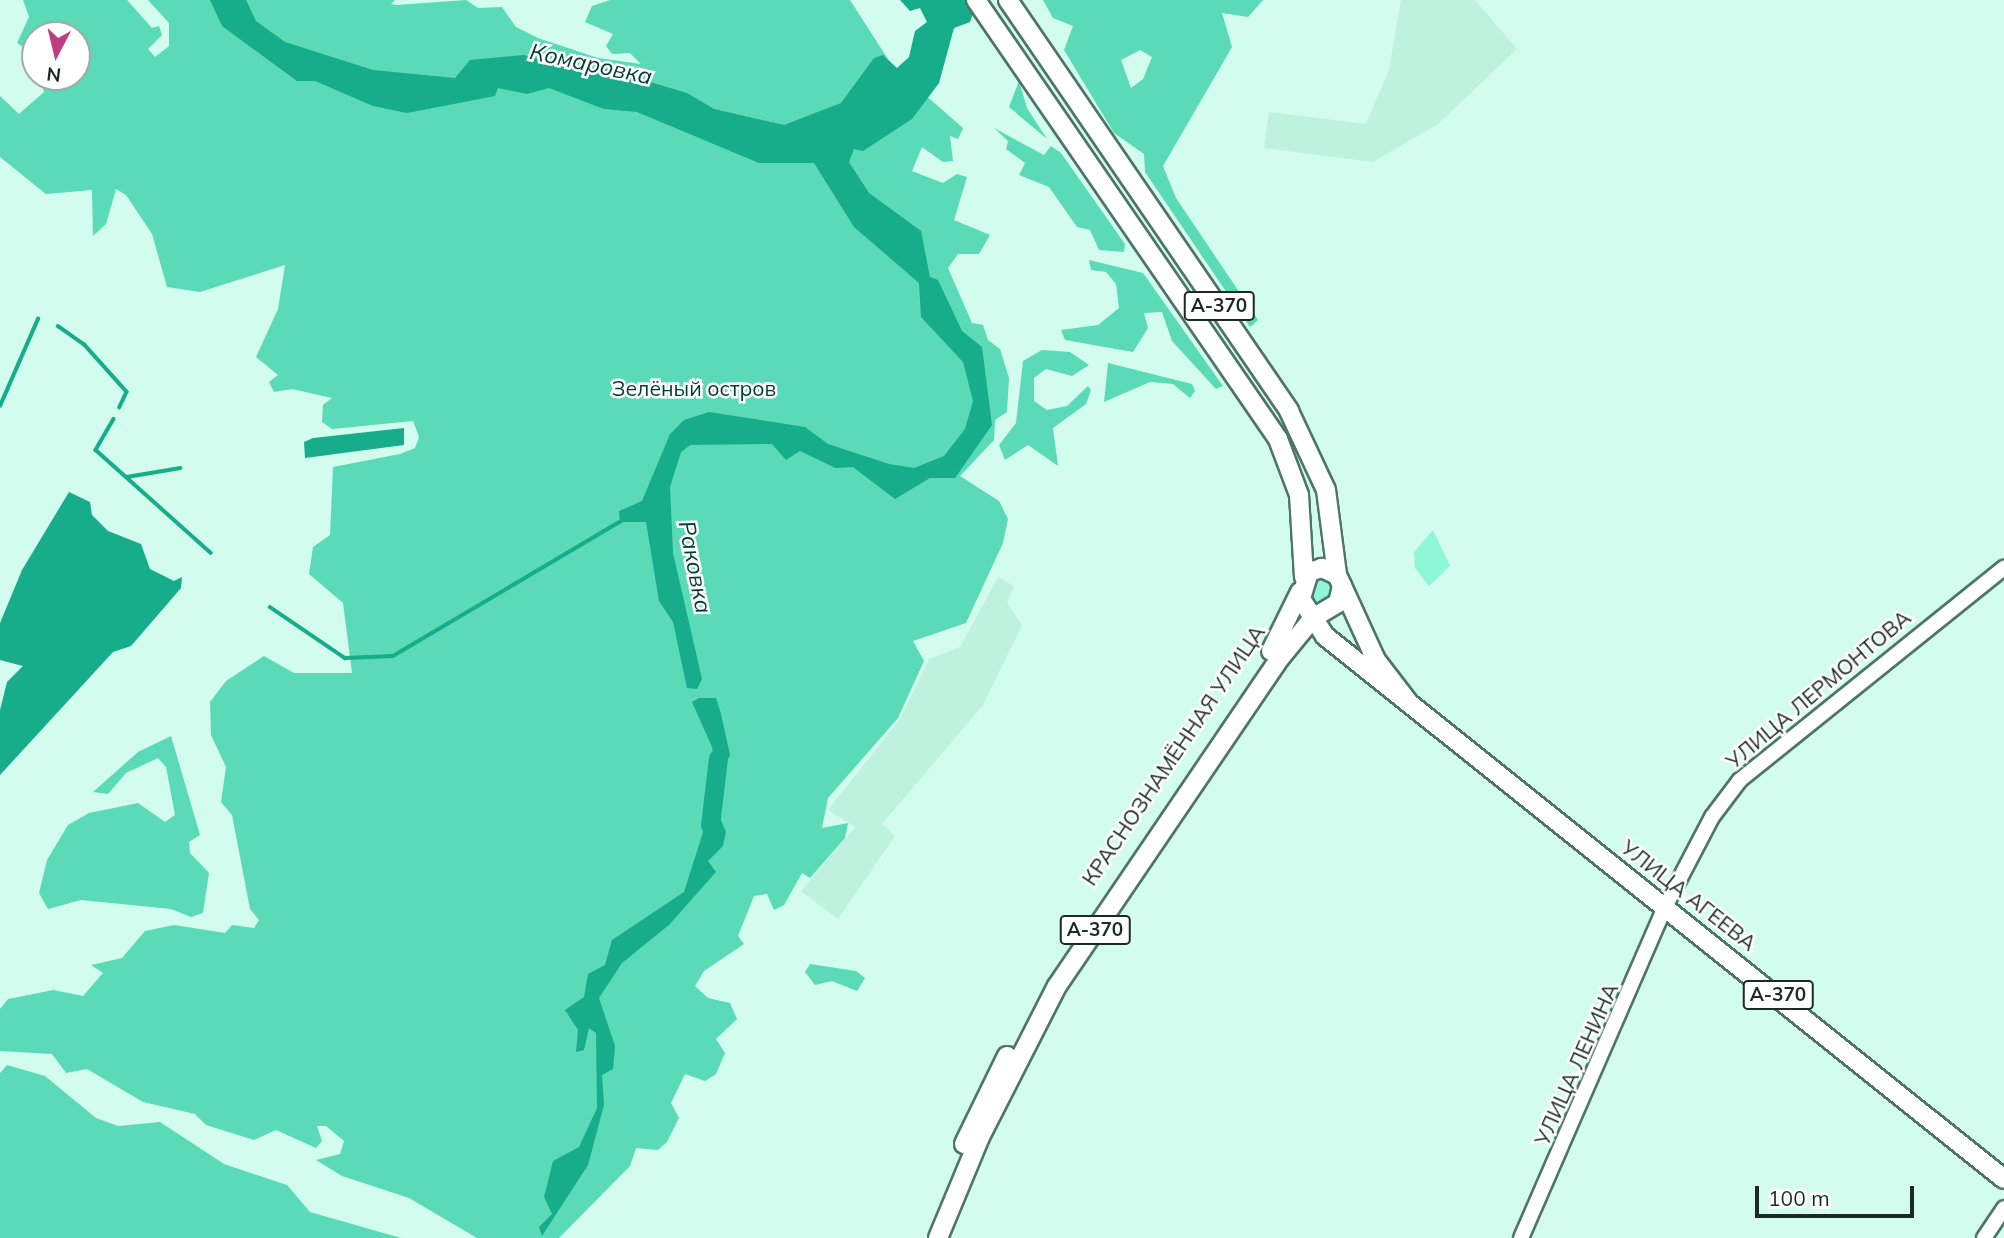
<!DOCTYPE html>
<html>
<head>
<meta charset="utf-8">
<style>
	body { margin:0 }
	#map { position:relative; width:2004px; height:1238px; overflow:hidden; background:#d2fced; font-family:Mulish,sans-serif }
	div>[style] { position:absolute }
	[style*='--x'] { left:calc(var(--x)*1px); top:calc(var(--y)*1px); width:calc(var(--w)*1px); rotate:calc(var(--a)*1deg) }
	.built>* { inset:0; background:#bff1df }
	.green>* { inset:0; background:#8ef7d6 }
	.round { border-radius:50% }
	.forest>* { inset:0; background:#5adab6 }
	.water>* { inset:0; background:#17ac8a }
	.stream>* { height:3.5px; margin:-1.75px; padding:0 1.75px; transform-origin:1.75px; border-radius:1.75px; background:#17ac8a }
	.river>* { height:19px; margin:-9.5px; padding:0 9.5px; transform-origin:9.5px; border-radius:9.5px; background:#17ac8a }
	.roads { filter:drop-shadow(2px 0 #4f7568) drop-shadow(-2px 0 #4f7568) drop-shadow(0 2px #4f7568) drop-shadow(0 -2px #4f7568) }
	.secondary>* { height:14px; margin:-7px; padding:0 7px; transform-origin:7px; border-radius:7px; background:#fff }
	.primary>* { height:14px; margin:-7px; padding:0 7px; transform-origin:7px; border-radius:7px; background:#fff }
	.highway>* { height:18px; margin:-9px; padding:0 9px; transform-origin:9px; border-radius:9px; background:#fff }
	span { translate:-50% -50%; white-space:nowrap; text-align:center; line-height:1.15; -webkit-text-stroke:5px #fff; paint-order:stroke }
	.shield-label span { padding:2px 5px; background:#fff; border:2px solid; border-radius:5px; -webkit-text-stroke-width:0 }
	.shield-label { font-size:19px; color:#1b2a25; font-weight:700 }
	.park-label { font-size:21px; color:#013d2f }
	.street-label { font-size:21px; color:#1b2a25 }
	.water-label { font-size:23px; color:#023f30; font-style:italic }
	.north { position:absolute; left:21px; top:21px; width:70px; height:70px; box-sizing:border-box; background:#fff; border:2px solid #a4aaa8; border-radius:50%; rotate:187deg; font-size:19px; font-weight:700; line-height:28px; text-align:center; color:#1b2a25 }
	.north::after { content:''; display:block; margin:auto; width:24px; height:32px; background:#c03d83; clip-path:polygon(50% 0,100% 100%,50% 72%,0 100%) }
	.scale { position:absolute; left:1755px; top:1186px; width:159px; height:32px; box-sizing:border-box; border:4px solid #1b2a25; border-top:0; padding-left:9px; font-size:21px; line-height:24px; white-space:nowrap; color:#1b2a25; -webkit-text-stroke:5px #fff; paint-order:stroke }
</style>
</head>
<body>
<div id="map">
	<div class="built">
		<div style="clip-path:polygon(1401px 0,1475px 0,1517px 49px,1438px 124px,1373px 162px,1264px 148px,1269px 112px,1366px 124px,1389px 70px)"></div>
		<div style="clip-path:polygon(998px 577px,1014px 586px,1007px 603px,1022px 625px,983px 705px,882px 824px,895px 836px,838px 919px,801px 891px,855px 827px,828px 810px,900px 719px,929px 659px,960px 647px)"></div>
	</div>
	<div class="green">
		<div style="clip-path:polygon(1433px 530px,1450px 566px,1429px 586px,1415px 568px,1414px 552px)"></div>
		<div class="round" style="left:1310px;top:579px;width:22px;height:22px"></div>
	</div>
	<div class="forest">
		<div style="clip-path:polygon(23px 0,127px 0,152px 28px,159px 26px,162px 35px,148px 49px,155px 57px,169px 46px,169px 23px,148px 0,395px 0,391px 4px,397px 5px,466px 0,478px 8px,502px 7px,516px 27px,538px 38px,598px 58px,641px 64px,630px 53px,612px 54px,606px 46px,613px 34px,585px 22px,592px 6px,610px 0,850px 0,893px 67px,963px 128px,958px 139px,950px 136px,953px 161px,943px 162px,922px 147px,912px 171px,943px 183px,957px 174px,967px 177px,954px 220px,990px 235px,979px 254px,958px 254px,948px 268px,972px 323px,983px 325px,988px 340px,1000px 349px,1009px 378px,1007px 412px,995px 420px,994px 440px,960px 476px,999px 501px,1008px 519px,1003px 543px,966px 623px,913px 641px,924px 661px,898px 718px,828px 798px,822px 828px,848px 823px,845px 838px,810px 878px,802px 873px,784px 905px,774px 910px,767px 894px,754px 896px,738px 936px,744px 944px,704px 971px,695px 986px,708px 998px,730px 1003px,737px 1019px,716px 1039px,725px 1053px,716px 1074px,705px 1081px,685px 1074px,671px 1103px,679px 1118px,667px 1142px,658px 1150px,636px 1148px,630px 1166px,559px 1238px,477px 1238px,409px 1198px,342px 1176px,316px 1160px,340px 1154px,344px 1141px,326px 1126px,317px 1126px,322px 1141px,316px 1148px,276px 1130px,254px 1140px,206px 1125px,195px 1114px,143px 1102px,87px 1069px,66px 1073px,52px 1054px,0 1051px,0 1009px,8px 999px,53px 990px,83px 996px,103px 973px,91px 965px,122px 958px,145px 931px,174px 925px,225px 933px,232px 925px,254px 928px,259px 920px,250px 909px,232px 815px,221px 802px,226px 767px,211px 735px,210px 702px,226px 681px,264px 656px,294px 673px,352px 673px,343px 603px,309px 574px,313px 547px,330px 535px,333px 467px,400px 454px,415px 448px,419px 437px,413px 421px,332px 429px,322px 422px,323px 405px,332px 398px,292px 389px,274px 392px,269px 382px,278px 375px,256px 357px,278px 309px,285px 265px,200px 292px,167px 287px,152px 234px,126px 195px,116px 189px,106px 224px,93px 236px,92px 190px,46px 194px,0 157px,0 96px,19px 114px,44px 92px,39px 77px,77px 77px,77px 35px,35px 35px,35px 55px,17px 43px,29px 17px)"></div>
		<div style="clip-path:polygon(evenodd,1043px 0,1263px 0,1248px 17px,1222px 13px,1232px 47px,1163px 166px,1176px 198px,1258px 320px,1250px 327px,1145px 172px,1144px 154px,1114px 133px,1064px 50px,1073px 26px,1053px 18px,1043px 0,1140px 50px,1152px 57px,1143px 79px,1131px 88px,1121px 60px,1140px 50px)"></div>
		<div style="clip-path:polygon(1019px 81px,1027px 108px,1047px 139px,1009px 107px)"></div>
		<div style="clip-path:polygon(994px 128px,1044px 155px,1051px 146px,1061px 153px,1125px 244px,1124px 252px,1099px 250px,1090px 230px,1077px 227px,1049px 187px,1019px 175px,1025px 163px,1006px 149px,1008px 141px)"></div>
		<div style="clip-path:polygon(1089px 260px,1143px 273px,1223px 386px,1216px 389px,1172px 341px,1162px 312px,1144px 313px,1148px 328px,1133px 352px,1065px 340px,1061px 330px,1098px 325px,1119px 308px,1116px 284px,1106px 272px,1091px 270px)"></div>
		<div style="clip-path:polygon(1042px 350px,1070px 352px,1089px 365px,1072px 376px,1046px 369px,1034px 378px,1034px 401px,1047px 410px,1067px 406px,1088px 386px,1091px 390px,1086px 404px,1053px 428px,1058px 466px,1028px 445px,1005px 460px,999px 445px,1016px 423px,1023px 361px)"></div>
		<div style="clip-path:polygon(1108px 363px,1192px 384px,1195px 391px,1190px 398px,1173px 384px,1150px 382px,1104px 402px)"></div>
		<div style="clip-path:polygon(171px 736px,200px 835px,189px 842px,190px 853px,209px 873px,203px 913px,191px 917px,171px 909px,81px 900px,48px 909px,39px 893px,47px 860px,68px 825px,89px 813px,138px 803px,165px 822px,175px 815px,166px 767px,158px 758px,126px 773px,108px 794px,93px 792px,138px 752px)"></div>
		<div style="clip-path:polygon(810px 964px,856px 971px,865px 978px,857px 991px,832px 981px,815px 985px,805px 972px)"></div>
		<div style="clip-path:polygon(7px 1065px,45px 1076px,96px 1118px,118px 1126px,160px 1122px,224px 1164px,287px 1185px,310px 1212px,401px 1238px,0 1238px,0 1073px)"></div>
	</div>
	<div class="water">
		<div style="clip-path:polygon(210px 0,246px 0,256px 21px,285px 42px,373px 70px,455px 78px,470px 60px,524px 55px,570px 68px,607px 69px,687px 93px,714px 109px,784px 125px,841px 103px,874px 58px,883px 55px,897px 68px,909px 57px,915px 31px,927px 22px,920px 8px,910px 11px,900px 0,978px 0,970px 22px,954px 28px,939px 83px,912px 119px,863px 151px,854px 149px,849px 162px,869px 193px,921px 231px,930px 277px,938px 280px,962px 331px,982px 347px,992px 425px,955px 478px,930px 478px,895px 499px,853px 467px,835px 468px,800px 451px,786px 460px,772px 444px,690px 445px,681px 452px,670px 487px,673px 553px,702px 679px,697px 689px,687px 688px,673px 622px,659px 601px,646px 522px,620px 522px,619px 511px,642px 501px,670px 434px,684px 420px,709px 412px,805px 427px,828px 444px,889px 464px,914px 468px,944px 456px,965px 429px,973px 401px,963px 362px,921px 317px,919px 283px,854px 227px,814px 163px,759px 163px,637px 112px,604px 109px,549px 88px,527px 94px,498px 88px,495px 96px,407px 113px,373px 106px,315px 81px,297px 81px,222px 26px)"></div>
		<div style="clip-path:polygon(404px 428px,404px 445px,305px 458px,304px 442px,313px 438px)"></div>
		<div style="clip-path:polygon(69px 492px,90px 502px,92px 515px,108px 531px,141px 544px,150px 569px,174px 581px,182px 577px,181px 588px,131px 646px,113px 652px,0 775px,0 710px,7px 682px,23px 666px,0 660px,0 623px,22px 570px)"></div>
		<div style="clip-path:polygon(699px 698px,716px 698px,721px 714px,730px 755px,717px 782px,712px 747px,692px 702px)"></div>
		<div style="clip-path:polygon(713px 801px,726px 832px,723px 846px,708px 861px,716px 872px,669px 925px,622px 963px,599px 998px,615px 1046px,613px 1069px,602px 1075px,604px 1105px,588px 1165px,542px 1236px,539px 1227px,552px 1214px,544px 1197px,553px 1161px,579px 1147px,597px 1108px,596px 1033px,589px 1028px,584px 1050px,576px 1052px,578px 1030px,565px 1010px,584px 997px,588px 974px,605px 965px,612px 940px,684px 892px)"></div>
	</div>
	<div class="stream">
		<div style="--x:58;--y:326;--w:32;--a:35"></div>
		<div style="--x:84;--y:344;--w:64;--a:48.1"></div>
		<div style="--x:127;--y:392;--w:17;--a:115"></div>
		<div style="--x:0;--y:406;--w:95;--a:-66.4"></div>
		<div style="--x:114;--y:419;--w:36;--a:120"></div>
		<div style="--x:96;--y:450;--w:154;--a:41.8"></div>
		<div style="--x:127;--y:477;--w:54;--a:-9.6"></div>
		<div style="--x:270;--y:607;--w:91;--a:34.2"></div>
		<div style="--x:345;--y:658;--w:48;--a:-2.4"></div>
		<div style="--x:393;--y:656;--w:267;--a:-30.6"></div>
	</div>
	<div class="river">
		<div style="--x:710;--y:825;--w:67;--a:-83.2"></div>
	</div>
	<div class="roads">
		<div class="secondary">
			<div style="--x:1521;--y:1238;--w:363;--a:-66.5"></div>
		</div>
		<div class="primary">
			<div style="--x:1666;--y:905;--w:99;--a:-62.4"></div>
			<div style="--x:1712;--y:817;--w:46;--a:-52.9"></div>
			<div style="--x:1740;--y:780;--w:339;--a:-38.8"></div>
			<div style="--x:1984;--y:1238;--w:36;--a:-56"></div>
		</div>
		<div class="highway">
			<div style="--x:976;--y:0;--w:533;--a:55.47"></div>
			<div style="--x:1278;--y:439;--w:60;--a:69.4"></div>
			<div style="--x:1299;--y:495;--w:82;--a:86.5"></div>
			<div style="--x:1008;--y:0;--w:498;--a:55.6"></div>
			<div style="--x:1289;--y:411;--w:87;--a:64.9"></div>
			<div style="--x:1326;--y:490;--w:86;--a:82.6"></div>
			<div style="--x:1271;--y:651;--w:66;--a:-63.8"></div>
			<div style="--x:1409;--y:703;--w:54;--a:-127.5"></div>
			<div style="--x:1376;--y:660;--w:94;--a:-114.6"></div>
			<div style="--x:1337;--y:575;--w:17;--a:-155"></div>
			<div style="--x:1322;--y:568;--w:14;--a:163"></div>
			<div style="--x:1309;--y:572;--w:28;--a:107"></div>
			<div style="--x:1301;--y:599;--w:44;--a:57"></div>
			<div style="--x:1325;--y:636;--w:869;--a:38.65"></div>
			<div style="--x:964;--y:1144;--w:98;--a:-64"></div>
			<div style="--x:938;--y:1238;--w:109;--a:-67.4"></div>
			<div style="--x:980;--y:1137;--w:169;--a:-63"></div>
			<div style="--x:1057;--y:986;--w:397;--a:-55.8"></div>
			<div style="--x:1280;--y:658;--w:52;--a:-50.5"></div>
			<div style="--x:1313;--y:618;--w:29;--a:-31"></div>
			<div style="--x:1338;--y:603;--w:18;--a:-77"></div>
		</div>
	</div>
	<div class="shield-label">
		<span style="left:1219px;top:306px">А-370</span>
		<span style="left:1095px;top:930px">А-370</span>
		<span style="left:1778px;top:995px">А-370</span>
	</div>
	<div class="park-label">
		<span style="left:694px;top:388px">Зелёный остров</span>
	</div>
	<div class="street-label">
		<span style="left:1818px;top:689px;rotate:-40deg">УЛИЦА ЛЕРМОНТОВА</span>
		<span style="left:1173px;top:755px;rotate:-56deg">КРАСНОЗНАМЁННАЯ УЛИЦА</span>
		<span style="left:1689px;top:895px;rotate:38deg">УЛИЦА АГЕЕВА</span>
		<span style="left:1576px;top:1064px;rotate:-66deg">УЛИЦА ЛЕНИНА</span>
	</div>
	<div class="water-label">
		<span style="left:591px;top:64px;rotate:12deg">Комаровка</span>
		<span style="left:695px;top:567px;rotate:79deg">Раковка</span>
	</div>
	<div class="north">N</div>
	<div class="scale">100 m</div>
</div>
</body>
</html>
